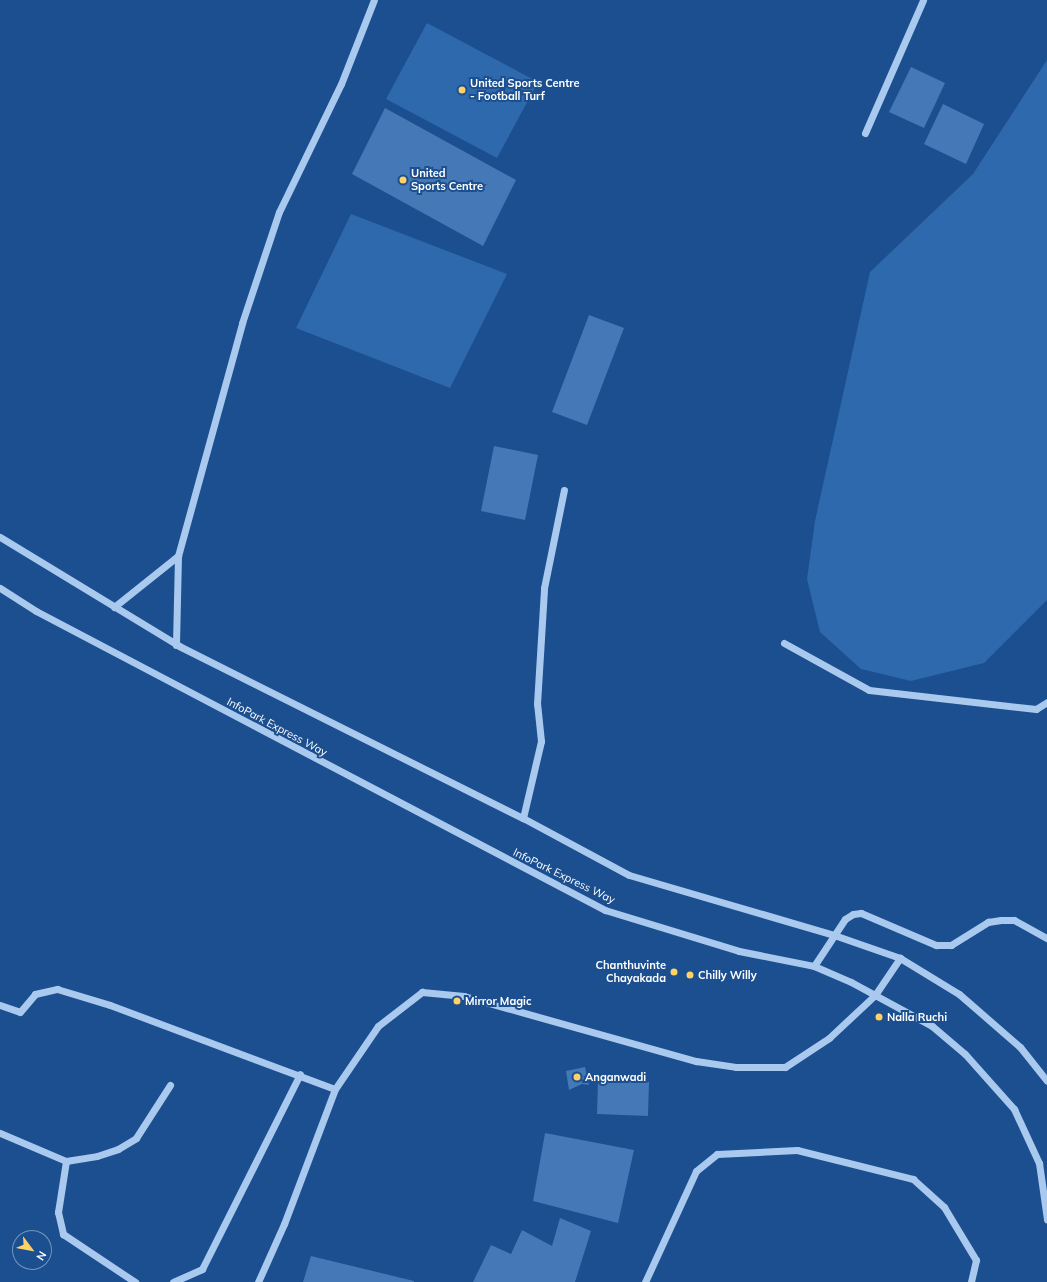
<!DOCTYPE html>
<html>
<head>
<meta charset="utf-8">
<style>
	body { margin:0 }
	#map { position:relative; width:1047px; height:1282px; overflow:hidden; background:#1b4f8f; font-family:Mulish,sans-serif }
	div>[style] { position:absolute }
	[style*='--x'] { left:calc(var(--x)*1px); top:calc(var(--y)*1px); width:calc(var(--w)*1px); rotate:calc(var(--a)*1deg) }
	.green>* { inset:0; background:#2e69ad }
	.building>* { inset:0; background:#4478b7 }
	.minor>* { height:7px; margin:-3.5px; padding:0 3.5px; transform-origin:3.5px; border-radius:3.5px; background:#a9c9ee }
	.dots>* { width:11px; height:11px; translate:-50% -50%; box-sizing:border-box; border:2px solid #1b4f8f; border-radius:50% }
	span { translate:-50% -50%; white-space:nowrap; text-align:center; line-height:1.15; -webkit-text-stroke:4px #1b4f8f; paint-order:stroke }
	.poi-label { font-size:11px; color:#fff; font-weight:700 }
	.left { translate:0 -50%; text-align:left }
	.right { translate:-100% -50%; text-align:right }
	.street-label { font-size:11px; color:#fff }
	.north { position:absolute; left:12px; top:1230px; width:40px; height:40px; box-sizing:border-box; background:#1b4f8f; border:1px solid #7695bc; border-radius:50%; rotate:122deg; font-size:11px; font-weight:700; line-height:16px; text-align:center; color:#fff }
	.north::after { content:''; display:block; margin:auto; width:14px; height:18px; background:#ffd166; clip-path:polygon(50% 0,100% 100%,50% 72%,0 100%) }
</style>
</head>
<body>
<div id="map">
	<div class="green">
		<div style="clip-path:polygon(427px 23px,538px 82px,497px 158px,386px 99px)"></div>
		<div style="clip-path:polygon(1047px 60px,1047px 600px,984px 663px,911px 681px,861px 669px,820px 632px,807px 579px,815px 521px,870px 272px,973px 174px)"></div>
		<div style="clip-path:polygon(351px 214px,507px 274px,450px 388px,296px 328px)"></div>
	</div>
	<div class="building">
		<div style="clip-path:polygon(911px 67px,945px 83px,924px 128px,889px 112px)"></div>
		<div style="clip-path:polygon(943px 104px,984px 124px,966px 164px,924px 144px)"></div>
		<div style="clip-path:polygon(385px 108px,516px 180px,483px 246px,352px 174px)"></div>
		<div style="clip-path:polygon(589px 315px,624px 328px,587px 425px,552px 412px)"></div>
		<div style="clip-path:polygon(494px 446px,538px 455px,525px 520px,481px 511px)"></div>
		<div style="clip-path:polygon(585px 1067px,589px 1085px,582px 1084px,569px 1090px,566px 1071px)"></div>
		<div style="clip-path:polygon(598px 1080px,649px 1082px,648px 1116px,597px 1114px)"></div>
		<div style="clip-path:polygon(545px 1133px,634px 1150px,618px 1223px,533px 1201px)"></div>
		<div style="clip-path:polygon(560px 1218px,591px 1231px,575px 1282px,473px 1282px,491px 1245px,511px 1254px,522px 1230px,552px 1246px)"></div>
		<div style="clip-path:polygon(311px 1256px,414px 1281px,414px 1282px,303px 1282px)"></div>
	</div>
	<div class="minor">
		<div style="--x:865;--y:133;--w:145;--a:-66.4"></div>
		<div style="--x:0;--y:537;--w:210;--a:31.3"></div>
		<div style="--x:179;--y:646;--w:385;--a:26.6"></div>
		<div style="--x:523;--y:818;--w:120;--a:28.3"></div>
		<div style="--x:629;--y:875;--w:214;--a:16.3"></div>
		<div style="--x:834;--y:935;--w:70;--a:19.2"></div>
		<div style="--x:900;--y:958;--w:69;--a:31.4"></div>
		<div style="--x:959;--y:994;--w:81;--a:41"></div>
		<div style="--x:1020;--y:1047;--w:43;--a:51.5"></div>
		<div style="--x:178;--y:556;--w:242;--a:-74.6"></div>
		<div style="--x:242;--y:323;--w:117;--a:-71.6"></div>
		<div style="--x:279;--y:212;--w:142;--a:-64.2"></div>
		<div style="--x:341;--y:84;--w:90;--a:-68.6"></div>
		<div style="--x:0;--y:588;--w:43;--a:32.6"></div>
		<div style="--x:36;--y:611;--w:643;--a:27.72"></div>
		<div style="--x:605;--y:910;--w:140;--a:17"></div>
		<div style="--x:739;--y:951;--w:76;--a:11.3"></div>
		<div style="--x:814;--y:966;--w:40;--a:23.4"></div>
		<div style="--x:851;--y:982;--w:92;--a:28.5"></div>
		<div style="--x:932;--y:1026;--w:43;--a:40.3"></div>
		<div style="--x:965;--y:1054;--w:74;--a:48.3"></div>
		<div style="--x:1014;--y:1109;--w:60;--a:65.2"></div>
		<div style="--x:1039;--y:1163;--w:57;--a:81.9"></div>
		<div style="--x:114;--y:607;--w:82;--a:-38.6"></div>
		<div style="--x:178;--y:556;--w:89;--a:91.3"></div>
		<div style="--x:784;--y:643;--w:97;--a:28.9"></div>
		<div style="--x:869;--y:690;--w:168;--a:6.5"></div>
		<div style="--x:1036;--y:709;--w:13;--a:-32"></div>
		<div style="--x:523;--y:818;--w:79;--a:-76.8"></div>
		<div style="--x:541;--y:741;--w:37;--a:-96"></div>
		<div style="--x:537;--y:704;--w:116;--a:-86.5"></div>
		<div style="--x:544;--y:588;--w:100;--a:-78.5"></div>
		<div style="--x:814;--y:966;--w:56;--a:-56.6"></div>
		<div style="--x:845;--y:919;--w:9;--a:-32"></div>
		<div style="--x:853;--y:914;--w:8;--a:-7"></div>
		<div style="--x:861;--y:913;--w:82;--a:23.1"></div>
		<div style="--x:936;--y:945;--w:15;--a:0"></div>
		<div style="--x:951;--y:945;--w:44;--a:-31.9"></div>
		<div style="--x:988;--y:922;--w:13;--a:-9"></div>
		<div style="--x:1001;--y:920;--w:13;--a:0"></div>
		<div style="--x:1014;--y:920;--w:38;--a:29"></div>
		<div style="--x:0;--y:1005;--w:21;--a:19"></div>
		<div style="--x:20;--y:1012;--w:23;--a:-50"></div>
		<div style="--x:35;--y:994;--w:23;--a:-13"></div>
		<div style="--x:57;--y:989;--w:55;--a:16.8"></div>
		<div style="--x:110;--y:1005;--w:240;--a:20.5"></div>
		<div style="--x:0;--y:1133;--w:72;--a:23"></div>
		<div style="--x:66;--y:1161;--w:52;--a:98.9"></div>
		<div style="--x:58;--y:1212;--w:23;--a:77"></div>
		<div style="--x:63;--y:1234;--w:87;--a:33.7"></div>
		<div style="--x:66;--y:1161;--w:31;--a:-9"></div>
		<div style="--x:97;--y:1156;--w:22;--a:-18"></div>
		<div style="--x:118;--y:1149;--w:21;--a:-31"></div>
		<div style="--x:136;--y:1138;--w:63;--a:-57.3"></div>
		<div style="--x:173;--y:1282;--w:32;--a:-24"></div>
		<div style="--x:202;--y:1269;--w:218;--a:-63.3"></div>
		<div style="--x:258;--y:1282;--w:64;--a:-65.9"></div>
		<div style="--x:284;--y:1224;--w:144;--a:-69.3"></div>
		<div style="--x:335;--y:1089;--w:76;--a:-55.7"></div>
		<div style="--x:378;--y:1026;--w:56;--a:-37.7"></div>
		<div style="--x:422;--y:992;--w:42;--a:5.4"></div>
		<div style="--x:464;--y:996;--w:241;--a:15.7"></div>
		<div style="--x:696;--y:1061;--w:40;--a:8.5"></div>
		<div style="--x:736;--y:1067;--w:49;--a:0"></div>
		<div style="--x:785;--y:1067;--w:53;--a:-33.4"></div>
		<div style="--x:829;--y:1038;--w:63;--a:-43.1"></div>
		<div style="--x:875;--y:995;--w:45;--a:-56"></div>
		<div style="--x:645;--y:1282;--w:122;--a:-65.3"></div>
		<div style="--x:696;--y:1171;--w:27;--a:-39"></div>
		<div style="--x:717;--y:1154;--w:80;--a:-2.9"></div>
		<div style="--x:797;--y:1150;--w:120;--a:14"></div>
		<div style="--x:913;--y:1179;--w:42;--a:42.1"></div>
		<div style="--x:944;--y:1207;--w:62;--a:58.9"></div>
		<div style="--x:976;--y:1260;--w:23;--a:103"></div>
	</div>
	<div class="dots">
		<div style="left:462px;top:90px;background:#ffd166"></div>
		<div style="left:403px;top:180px;background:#ffd166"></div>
		<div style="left:674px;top:972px;background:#ffd166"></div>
		<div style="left:690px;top:975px;background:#ffd166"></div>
		<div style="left:457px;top:1001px;background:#ffd166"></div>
		<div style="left:879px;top:1017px;background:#ffd166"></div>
		<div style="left:577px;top:1077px;background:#ffd166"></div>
	</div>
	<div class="poi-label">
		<span class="left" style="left:470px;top:90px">United Sports Centre<br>- Football Turf</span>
		<span class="left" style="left:411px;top:180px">United<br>Sports Centre</span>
		<span class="right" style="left:666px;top:972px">Chanthuvinte<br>Chayakada</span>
		<span class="left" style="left:698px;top:975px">Chilly Willy</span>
		<span class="left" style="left:465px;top:1001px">Mirror Magic</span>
		<span class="left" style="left:887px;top:1017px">Nalla Ruchi</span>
		<span class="left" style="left:585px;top:1077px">Anganwadi</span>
	</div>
	<div class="street-label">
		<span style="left:277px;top:727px;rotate:28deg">InfoPark Express Way</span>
		<span style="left:564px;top:876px;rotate:26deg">InfoPark Express Way</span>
	</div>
	<div class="north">N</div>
</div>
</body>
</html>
